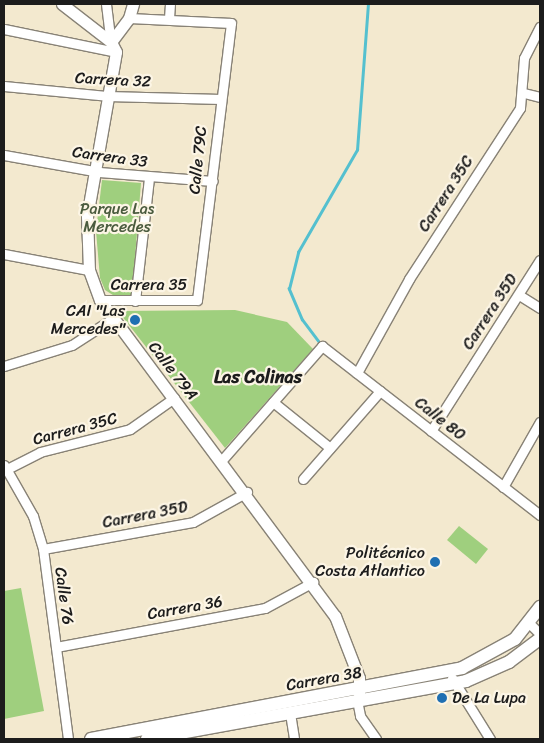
<!DOCTYPE html>
<html>
<head>
<meta charset="utf-8">
<style>
	body { margin:0 }
	#map { position:relative; width:544px; height:743px; overflow:hidden; background:#f3e9cf; font-family:Sriracha,sans-serif }
	div>[style] { position:absolute }
	[style*='--x'] { left:calc(var(--x)*1px); top:calc(var(--y)*1px); width:calc(var(--w)*1px); rotate:calc(var(--a)*1deg) }
	.green>* { inset:0; background:#9fcf7e }
	.stream>* { height:2.5px; margin:-1.25px; padding:0 1.25px; transform-origin:1.25px; border-radius:1.25px; background:#54c0cf }
	.roads { filter:drop-shadow(1px 0 #888276) drop-shadow(-1px 0 #888276) drop-shadow(0 1px #888276) drop-shadow(0 -1px #888276) }
	.minor>* { height:9px; margin:-4.5px; padding:0 4.5px; transform-origin:4.5px; border-radius:4.5px; background:#fff }
	.tertiary>* { height:11px; margin:-5.5px; padding:0 5.5px; transform-origin:5.5px; border-radius:5.5px; background:#fff }
	.secondary>* { height:12px; margin:-6px; padding:0 6px; transform-origin:6px; border-radius:6px; background:#fff }
	.dots>* { width:14px; height:14px; translate:-50% -50%; box-sizing:border-box; border:2px solid #fcf5e5; border-radius:50% }
	span { translate:-50% -50%; white-space:nowrap; text-align:center; line-height:1.15; -webkit-text-stroke:4.5px #fcf5e5; paint-order:stroke }
	.street-label { font-size:16px; color:#1c1c1c }
	.park-label { font-size:16px; color:#4a5b3e }
	.poi-label { font-size:16px; color:#1c1c1c }
	.right { translate:-100% -50%; text-align:right }
	.left { translate:0 -50%; text-align:left }
	.neighbourhood-label { font-size:18px; color:#1c1c1c; font-weight:700 }
	.frame { position:absolute; inset:0; border:5px solid #1c1c1c; pointer-events:none }
</style>
</head>
<body>
<div id="map">
	<div class="green">
		<div style="clip-path:polygon(102px 180px,141px 183px,132px 296px,116px 297px,105px 290px,100px 278px,96px 231px)"></div>
		<div style="clip-path:polygon(235px 310px,287px 322px,313px 349px,225px 448px,118px 311px)"></div>
		<div style="clip-path:polygon(459px 526px,488px 549px,476px 564px,447px 540px)"></div>
		<div style="clip-path:polygon(21px 588px,44px 711px,4px 719px,4px 591px)"></div>
	</div>
	<div class="stream">
		<div style="--x:321;--y:345;--w:31;--a:-127"></div>
		<div style="--x:302;--y:320;--w:34;--a:-113"></div>
		<div style="--x:289;--y:289;--w:38;--a:-76"></div>
		<div style="--x:298;--y:252;--w:118;--a:-60"></div>
		<div style="--x:357;--y:150;--w:146;--a:-85.7"></div>
	</div>
	<div class="roads">
		<div class="minor">
			<div style="--x:106;--y:4;--w:38;--a:83"></div>
			<div style="--x:169;--y:18;--w:14;--a:-86"></div>
			<div style="--x:4;--y:29;--w:114;--a:11.6"></div>
			<div style="--x:4;--y:86;--w:103;--a:5.5"></div>
			<div style="--x:107;--y:96;--w:114;--a:1.5"></div>
			<div style="--x:524;--y:93;--w:16;--a:14"></div>
			<div style="--x:4;--y:155;--w:97;--a:10.1"></div>
			<div style="--x:99;--y:172;--w:114;--a:4.5"></div>
			<div style="--x:4;--y:254;--w:86;--a:10.7"></div>
			<div style="--x:519;--y:295;--w:25;--a:32"></div>
			<div style="--x:100;--y:300;--w:97;--a:0"></div>
			<div style="--x:197;--y:300;--w:279;--a:-83"></div>
			<div style="--x:231;--y:23;--w:102;--a:-177.2"></div>
			<div style="--x:135;--y:301;--w:124;--a:-83.5"></div>
			<div style="--x:4;--y:366;--w:71;--a:-17.2"></div>
			<div style="--x:72;--y:345;--w:48;--a:-33"></div>
			<div style="--x:357;--y:373;--w:107;--a:-61"></div>
			<div style="--x:409;--y:279;--w:204;--a:-57"></div>
			<div style="--x:520;--y:108;--w:50;--a:-85.4"></div>
			<div style="--x:524;--y:58;--w:35;--a:-63"></div>
			<div style="--x:273;--y:402;--w:73;--a:38.9"></div>
			<div style="--x:431;--y:431;--w:203;--a:-57.5"></div>
			<div style="--x:222;--y:460;--w:152;--a:-48.7"></div>
			<div style="--x:322;--y:346;--w:276;--a:37.8"></div>
			<div style="--x:4;--y:465;--w:59;--a:60.4"></div>
			<div style="--x:33;--y:516;--w:34;--a:73"></div>
			<div style="--x:43;--y:549;--w:192;--a:82.5"></div>
			<div style="--x:7;--y:469;--w:37;--a:-27"></div>
			<div style="--x:40;--y:452;--w:93;--a:-14.3"></div>
			<div style="--x:130;--y:429;--w:54;--a:-35.2"></div>
			<div style="--x:303;--y:479;--w:117;--a:-48.8"></div>
			<div style="--x:503;--y:487;--w:75;--a:-60.4"></div>
			<div style="--x:43;--y:549;--w:152;--a:-10.2"></div>
			<div style="--x:193;--y:522;--w:62;--a:-29.1"></div>
			<div style="--x:530;--y:624;--w:14;--a:45"></div>
			<div style="--x:56;--y:647;--w:213;--a:-10.6"></div>
			<div style="--x:265;--y:608;--w:55;--a:-28.4"></div>
			<div style="--x:452;--y:678;--w:72;--a:58.1"></div>
			<div style="--x:357;--y:700;--w:16;--a:79"></div>
			<div style="--x:360;--y:716;--w:28;--a:55"></div>
			<div style="--x:290;--y:713;--w:26;--a:81"></div>
		</div>
		<div class="tertiary">
			<div style="--x:62;--y:4;--w:62;--a:37.8"></div>
			<div style="--x:111;--y:42;--w:11;--a:63"></div>
			<div style="--x:116;--y:52;--w:167;--a:100"></div>
			<div style="--x:87;--y:216;--w:54;--a:87.9"></div>
			<div style="--x:89;--y:270;--w:32;--a:70"></div>
			<div style="--x:100;--y:300;--w:394;--a:53.4"></div>
			<div style="--x:335;--y:616;--w:66;--a:68.8"></div>
			<div style="--x:359;--y:678;--w:16;--a:90"></div>
			<div style="--x:111;--y:42;--w:30;--a:-53"></div>
			<div style="--x:129;--y:18;--w:15;--a:-74"></div>
		</div>
		<div class="secondary">
			<div style="--x:91;--y:739;--w:378;--a:-10.8"></div>
			<div style="--x:462;--y:668;--w:60;--a:-28.7"></div>
			<div style="--x:515;--y:639;--w:41;--a:-52"></div>
			<div style="--x:147;--y:739;--w:324;--a:-10.3"></div>
			<div style="--x:466;--y:681;--w:47;--a:-23.8"></div>
			<div style="--x:509;--y:662;--w:39;--a:-37"></div>
		</div>
	</div>
	<div class="dots">
		<div style="left:135px;top:320px;background:#1f6fb2"></div>
		<div style="left:435px;top:562px;background:#1f6fb2"></div>
		<div style="left:442px;top:698px;background:#1f6fb2"></div>
	</div>
	<div class="street-label">
		<span style="left:113px;top:80px;rotate:3deg">Carrera 32</span>
		<span style="left:110px;top:157px;rotate:8deg">Carrera 33</span>
		<span style="left:198px;top:160px;rotate:-84deg">Calle 79C</span>
		<span style="left:446px;top:194px;rotate:-57deg">Carrera 35C</span>
		<span style="left:149px;top:285px">Carrera 35</span>
		<span style="left:490px;top:312px;rotate:-57deg">Carrera 35D</span>
		<span style="left:173px;top:371px;rotate:52deg">Calle 79A</span>
		<span style="left:440px;top:419px;rotate:38deg">Calle 80</span>
		<span style="left:75px;top:429px;rotate:-15deg">Carrera 35C</span>
		<span style="left:145px;top:515px;rotate:-11deg">Carrera 35D</span>
		<span style="left:64px;top:596px;rotate:82deg">Calle 76</span>
		<span style="left:185px;top:608px;rotate:-10deg">Carrera 36</span>
		<span style="left:324px;top:679px;rotate:-10deg">Carrera 38</span>
	</div>
	<div class="park-label">
		<span style="left:117px;top:218px">Parque Las<br>Mercedes</span>
	</div>
	<div class="poi-label">
		<span class="right" style="left:125px;top:320px">CAI "Las<br>Mercedes"</span>
		<span class="right" style="left:425px;top:562px">Politécnico<br>Costa Atlantico</span>
		<span class="left" style="left:452px;top:698px">De La Lupa</span>
	</div>
	<div class="neighbourhood-label">
		<span style="left:258px;top:377px">Las Colinas</span>
	</div>
	<div class="frame"></div>
</div>
</body>
</html>
